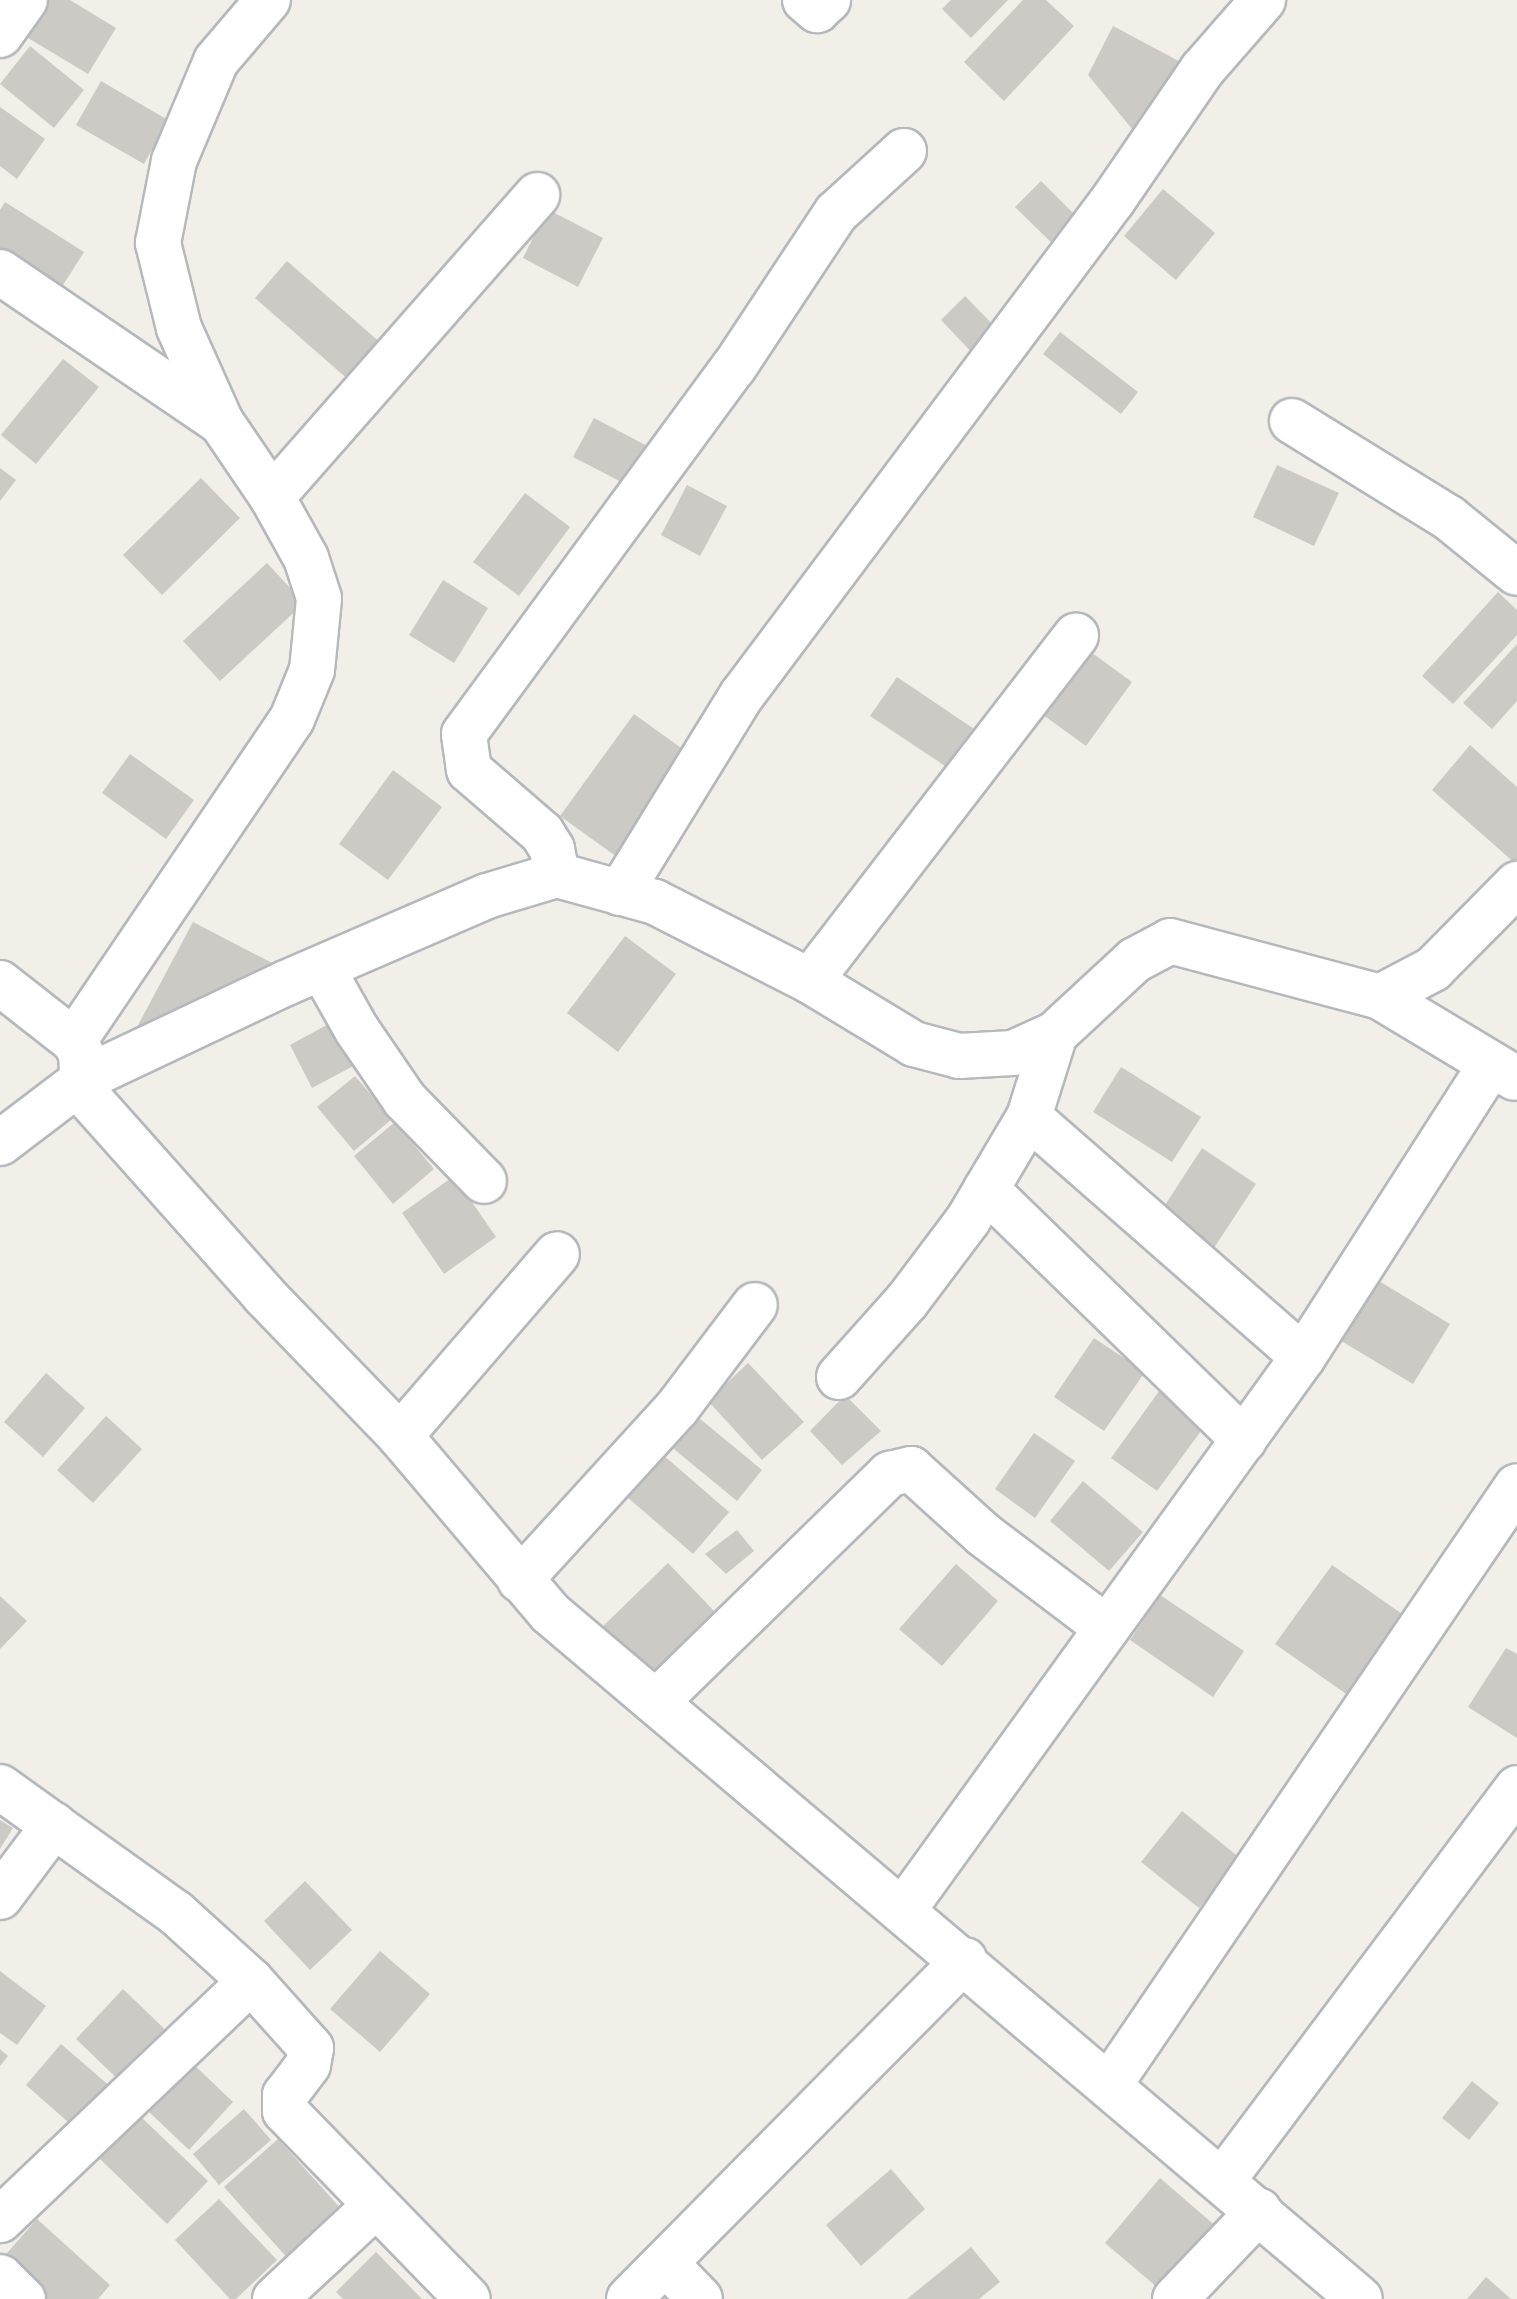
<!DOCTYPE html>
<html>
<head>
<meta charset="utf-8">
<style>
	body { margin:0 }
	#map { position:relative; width:1517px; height:2299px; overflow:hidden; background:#f1efe8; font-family:Quicksand,sans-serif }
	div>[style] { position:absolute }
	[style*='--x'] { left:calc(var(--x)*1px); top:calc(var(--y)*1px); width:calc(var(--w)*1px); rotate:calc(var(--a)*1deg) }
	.building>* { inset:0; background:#cccac5 }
	.roads { filter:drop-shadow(2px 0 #b5b8bc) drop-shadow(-2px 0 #b5b8bc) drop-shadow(0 2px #b5b8bc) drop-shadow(0 -2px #b5b8bc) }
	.minor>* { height:44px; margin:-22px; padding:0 22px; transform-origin:22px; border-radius:22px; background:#fff }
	span { translate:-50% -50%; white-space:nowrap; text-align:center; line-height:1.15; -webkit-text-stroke:6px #fff; paint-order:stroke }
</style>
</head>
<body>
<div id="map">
	<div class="building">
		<div style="clip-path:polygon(44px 0,70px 0,116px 28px,88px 74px,23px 35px)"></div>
		<div style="clip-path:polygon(951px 0,1008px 0,971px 38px,942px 9px)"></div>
		<div style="clip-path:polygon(1023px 0,1046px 0,1074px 26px,1004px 101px,964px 62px)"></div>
		<div style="clip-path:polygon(1113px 26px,1188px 66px,1149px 138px,1132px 129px,1088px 75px)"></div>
		<div style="clip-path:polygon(30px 46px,84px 90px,54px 128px,0 84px)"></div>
		<div style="clip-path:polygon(101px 81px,168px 120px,144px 164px,76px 125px)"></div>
		<div style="clip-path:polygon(0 107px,45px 139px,17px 179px,0 166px)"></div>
		<div style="clip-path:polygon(1041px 181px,1084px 224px,1059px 250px,1015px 207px)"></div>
		<div style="clip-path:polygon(1163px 189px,1215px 233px,1176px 280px,1124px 236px)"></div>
		<div style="clip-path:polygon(5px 202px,84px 252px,58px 293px,0 256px,0 210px)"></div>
		<div style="clip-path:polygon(547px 209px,603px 238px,578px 287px,523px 258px)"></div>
		<div style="clip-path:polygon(287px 261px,383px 345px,351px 382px,255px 298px)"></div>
		<div style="clip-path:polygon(965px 296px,1002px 334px,977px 358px,941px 320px)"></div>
		<div style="clip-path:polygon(1060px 332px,1138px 392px,1121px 414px,1043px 354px)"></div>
		<div style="clip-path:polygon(63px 359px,99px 387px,36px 464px,1px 435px)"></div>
		<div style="clip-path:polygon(594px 418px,653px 449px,633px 488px,573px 457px)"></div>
		<div style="clip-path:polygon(1277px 465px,1339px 493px,1314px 546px,1253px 517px)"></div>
		<div style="clip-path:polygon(0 468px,16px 480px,0 501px)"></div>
		<div style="clip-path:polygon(201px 478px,240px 518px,162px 595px,123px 555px)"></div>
		<div style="clip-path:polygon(687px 485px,727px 506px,700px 556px,661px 535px)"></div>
		<div style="clip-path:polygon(525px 493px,570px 527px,519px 596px,473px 562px)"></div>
		<div style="clip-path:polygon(267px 563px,304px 603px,220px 681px,183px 641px)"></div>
		<div style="clip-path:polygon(443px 580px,488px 608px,454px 663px,409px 635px)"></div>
		<div style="clip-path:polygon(1498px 592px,1517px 610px,1517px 635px,1453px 704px,1422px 676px)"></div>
		<div style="clip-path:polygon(1517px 644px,1517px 701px,1492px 729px,1463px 703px)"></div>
		<div style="clip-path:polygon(1084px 647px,1132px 682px,1086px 746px,1039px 712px)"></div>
		<div style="clip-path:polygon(897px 677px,986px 737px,960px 776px,870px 716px)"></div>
		<div style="clip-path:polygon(634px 714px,691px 755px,617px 857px,560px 816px)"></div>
		<div style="clip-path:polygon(1470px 745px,1517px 787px,1517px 865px,1432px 790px)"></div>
		<div style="clip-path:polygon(130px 754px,194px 800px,166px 839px,102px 793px)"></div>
		<div style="clip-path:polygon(393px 770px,442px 807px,388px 880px,339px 844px)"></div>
		<div style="clip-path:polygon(193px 922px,276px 965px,149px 1036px,136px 1029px)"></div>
		<div style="clip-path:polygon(625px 936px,676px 974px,618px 1052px,567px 1013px)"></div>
		<div style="clip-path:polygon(334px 1021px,357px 1064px,312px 1088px,290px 1045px)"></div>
		<div style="clip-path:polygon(1121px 1067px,1201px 1117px,1172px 1162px,1093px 1112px)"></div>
		<div style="clip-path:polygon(355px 1076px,392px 1119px,354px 1151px,317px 1107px)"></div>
		<div style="clip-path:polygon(395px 1122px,434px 1169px,393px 1204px,354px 1156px)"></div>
		<div style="clip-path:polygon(1202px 1148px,1256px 1184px,1212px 1251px,1158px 1216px)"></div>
		<div style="clip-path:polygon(454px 1176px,496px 1237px,444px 1274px,402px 1213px)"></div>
		<div style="clip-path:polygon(1374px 1278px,1450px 1324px,1413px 1384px,1338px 1339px)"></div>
		<div style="clip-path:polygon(1094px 1338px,1145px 1372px,1104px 1431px,1054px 1397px)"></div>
		<div style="clip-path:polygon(748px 1363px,804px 1422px,762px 1460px,708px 1401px)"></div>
		<div style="clip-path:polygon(46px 1373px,85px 1408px,43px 1457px,4px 1422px)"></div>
		<div style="clip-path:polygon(1162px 1387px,1209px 1420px,1157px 1491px,1111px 1458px)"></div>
		<div style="clip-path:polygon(845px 1395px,881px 1431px,842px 1465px,810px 1431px)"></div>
		<div style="clip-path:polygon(688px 1409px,762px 1470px,737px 1501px,663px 1440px)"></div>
		<div style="clip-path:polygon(106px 1416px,142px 1449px,93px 1503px,57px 1470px)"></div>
		<div style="clip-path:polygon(1034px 1433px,1075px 1461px,1035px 1518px,995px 1489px)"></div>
		<div style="clip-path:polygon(662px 1454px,729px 1512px,693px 1554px,626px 1496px)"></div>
		<div style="clip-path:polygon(1083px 1481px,1143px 1532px,1109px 1571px,1050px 1521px)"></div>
		<div style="clip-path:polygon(737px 1530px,754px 1551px,726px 1574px,705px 1554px)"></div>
		<div style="clip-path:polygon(668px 1563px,716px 1613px,645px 1681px,598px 1631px)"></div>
		<div style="clip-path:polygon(956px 1564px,998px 1601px,942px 1666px,899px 1629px)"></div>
		<div style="clip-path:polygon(1332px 1565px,1405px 1616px,1349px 1696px,1275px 1644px)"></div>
		<div style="clip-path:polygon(1160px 1595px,1244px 1651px,1213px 1697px,1130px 1640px)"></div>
		<div style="clip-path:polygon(0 1596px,27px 1621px,0 1649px)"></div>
		<div style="clip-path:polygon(1506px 1648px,1517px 1654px,1517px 1738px,1468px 1707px)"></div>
		<div style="clip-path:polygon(1182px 1811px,1240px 1858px,1199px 1908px,1141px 1862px)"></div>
		<div style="clip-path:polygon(0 1820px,13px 1828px,0 1849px)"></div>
		<div style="clip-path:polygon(305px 1881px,352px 1930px,310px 1970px,264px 1921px)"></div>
		<div style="clip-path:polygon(380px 1951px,430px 1994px,380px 2052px,330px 2009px)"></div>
		<div style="clip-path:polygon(0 1971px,46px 2006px,17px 2045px,0 2033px)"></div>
		<div style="clip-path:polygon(123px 1989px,174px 2038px,127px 2088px,76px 2039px)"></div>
		<div style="clip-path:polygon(61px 2044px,112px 2088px,76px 2129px,26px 2085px)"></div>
		<div style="clip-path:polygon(0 2049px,8px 2056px,0 2066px)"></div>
		<div style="clip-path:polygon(191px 2062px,233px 2102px,189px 2150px,146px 2109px)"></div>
		<div style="clip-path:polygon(1472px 2081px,1499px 2103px,1469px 2140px,1442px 2118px)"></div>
		<div style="clip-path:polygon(244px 2109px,271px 2140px,219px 2185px,193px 2154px)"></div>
		<div style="clip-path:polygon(140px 2116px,208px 2181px,167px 2224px,99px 2158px)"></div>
		<div style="clip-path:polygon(278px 2139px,344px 2212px,290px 2261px,224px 2187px)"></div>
		<div style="clip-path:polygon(891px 2169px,925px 2209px,861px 2266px,826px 2225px)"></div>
		<div style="clip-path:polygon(1160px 2178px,1219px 2229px,1164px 2293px,1105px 2243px)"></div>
		<div style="clip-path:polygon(219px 2199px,277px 2260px,236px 2299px,230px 2299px,175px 2240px)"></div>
		<div style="clip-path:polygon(37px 2219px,110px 2285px,98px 2299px,38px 2299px,0 2261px)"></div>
		<div style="clip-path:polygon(971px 2247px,1000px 2282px,979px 2299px,907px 2299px)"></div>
		<div style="clip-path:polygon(376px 2252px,422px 2299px,343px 2299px,336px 2292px)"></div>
		<div style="clip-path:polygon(1486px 2277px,1511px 2299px,1467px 2299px)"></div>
	</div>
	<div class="roads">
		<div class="minor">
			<div style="--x:805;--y:0;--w:16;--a:40"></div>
			<div style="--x:817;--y:10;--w:15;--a:-42"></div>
			<div style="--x:0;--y:35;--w:43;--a:-54.5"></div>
			<div style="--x:0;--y:272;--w:267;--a:34.2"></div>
			<div style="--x:1292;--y:421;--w:185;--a:31.7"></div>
			<div style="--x:1449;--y:518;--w:87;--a:39"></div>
			<div style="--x:272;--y:497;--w:402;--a:-48.7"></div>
			<div style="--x:557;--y:875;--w:26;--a:-101"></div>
			<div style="--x:552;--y:849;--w:19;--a:-122"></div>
			<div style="--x:542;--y:833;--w:96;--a:-139.2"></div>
			<div style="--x:469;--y:770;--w:36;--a:-98"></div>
			<div style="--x:464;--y:734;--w:456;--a:-53.7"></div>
			<div style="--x:734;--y:367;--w:185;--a:-56.5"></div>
			<div style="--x:836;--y:213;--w:92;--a:-42.4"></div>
			<div style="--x:620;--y:893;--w:233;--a:-58.4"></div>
			<div style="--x:742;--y:695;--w:619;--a:-53.15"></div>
			<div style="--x:1113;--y:200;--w:158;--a:-55.6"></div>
			<div style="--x:1202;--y:70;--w:93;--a:-48.9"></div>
			<div style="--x:322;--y:968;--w:71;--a:60.6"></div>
			<div style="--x:357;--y:1030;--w:85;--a:55.6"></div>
			<div style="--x:405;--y:1100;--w:113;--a:45.7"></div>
			<div style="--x:810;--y:981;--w:436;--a:-52.4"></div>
			<div style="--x:0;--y:983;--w:94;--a:38.1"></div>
			<div style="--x:74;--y:1041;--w:14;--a:60"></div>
			<div style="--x:81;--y:1053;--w:36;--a:87"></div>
			<div style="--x:83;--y:1089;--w:8;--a:60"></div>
			<div style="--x:87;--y:1096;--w:266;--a:48.3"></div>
			<div style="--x:264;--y:1295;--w:196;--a:46"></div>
			<div style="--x:400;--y:1436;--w:232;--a:49.7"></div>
			<div style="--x:550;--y:1613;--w:1061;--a:40.26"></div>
			<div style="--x:1380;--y:997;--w:157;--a:31"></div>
			<div style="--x:74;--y:1041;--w:389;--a:-55.9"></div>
			<div style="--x:292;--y:719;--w:53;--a:-67.8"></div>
			<div style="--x:312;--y:670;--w:72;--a:-84.4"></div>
			<div style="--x:319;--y:598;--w:42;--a:-108"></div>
			<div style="--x:306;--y:558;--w:70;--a:-119.1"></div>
			<div style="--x:272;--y:497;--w:91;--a:-124.2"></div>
			<div style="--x:221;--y:422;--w:103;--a:-114.1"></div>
			<div style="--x:179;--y:328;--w:88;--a:-103.9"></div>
			<div style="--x:158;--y:243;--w:84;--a:-79"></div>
			<div style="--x:174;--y:161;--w:108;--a:-67.2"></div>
			<div style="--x:216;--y:61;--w:80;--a:-49.6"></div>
			<div style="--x:1029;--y:1117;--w:364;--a:41.2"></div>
			<div style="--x:0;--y:1143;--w:109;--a:-37.2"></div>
			<div style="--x:87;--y:1077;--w:220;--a:-25.3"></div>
			<div style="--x:286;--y:983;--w:219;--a:-23.4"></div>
			<div style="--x:487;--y:896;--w:73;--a:-16.7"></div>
			<div style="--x:557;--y:875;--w:102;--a:15.4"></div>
			<div style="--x:655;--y:902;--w:174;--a:27"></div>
			<div style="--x:810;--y:981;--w:122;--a:31.2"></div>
			<div style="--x:914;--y:1044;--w:47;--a:14.9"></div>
			<div style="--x:959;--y:1056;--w:54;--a:-3.2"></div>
			<div style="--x:1013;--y:1053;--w:46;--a:-24.3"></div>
			<div style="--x:1055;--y:1034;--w:109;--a:-42.8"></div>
			<div style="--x:1135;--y:960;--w:40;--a:-28"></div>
			<div style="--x:1170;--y:941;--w:217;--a:14.9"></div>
			<div style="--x:1380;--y:997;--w:60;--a:-27.8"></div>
			<div style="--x:1433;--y:969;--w:120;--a:-45.3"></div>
			<div style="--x:986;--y:1189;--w:360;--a:44.2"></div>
			<div style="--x:839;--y:1377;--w:102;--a:-48.2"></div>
			<div style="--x:907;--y:1301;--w:101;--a:-53"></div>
			<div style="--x:968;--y:1220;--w:120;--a:-59.4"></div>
			<div style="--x:1029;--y:1117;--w:87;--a:-72.6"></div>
			<div style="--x:400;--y:1436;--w:240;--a:-49.2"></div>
			<div style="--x:520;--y:1580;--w:233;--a:-47.6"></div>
			<div style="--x:677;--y:1408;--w:129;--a:-52.9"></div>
			<div style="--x:656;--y:1702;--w:327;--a:-44.3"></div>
			<div style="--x:890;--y:1474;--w:22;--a:-13"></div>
			<div style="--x:911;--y:1469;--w:98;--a:42.1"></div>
			<div style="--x:984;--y:1535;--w:154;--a:37.1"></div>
			<div style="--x:0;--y:1787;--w:216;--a:35.6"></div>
			<div style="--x:176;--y:1913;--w:101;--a:42.2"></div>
			<div style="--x:251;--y:1981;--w:347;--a:136.4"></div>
			<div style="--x:0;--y:1897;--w:90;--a:-53.1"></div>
			<div style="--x:904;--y:1909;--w:681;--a:-54.14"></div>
			<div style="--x:1303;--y:1357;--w:348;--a:-57.3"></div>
			<div style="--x:251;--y:1981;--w:90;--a:48.2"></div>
			<div style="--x:311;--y:2048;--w:17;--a:100"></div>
			<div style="--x:308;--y:2065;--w:38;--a:127"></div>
			<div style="--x:285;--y:2095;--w:16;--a:90"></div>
			<div style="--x:285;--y:2111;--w:262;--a:45.8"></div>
			<div style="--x:1110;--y:2084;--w:723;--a:-55.76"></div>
			<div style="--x:1223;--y:2180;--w:490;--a:-53.1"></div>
			<div style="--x:665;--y:2263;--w:50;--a:45.8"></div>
			<div style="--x:0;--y:2277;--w:32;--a:44"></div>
			<div style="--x:275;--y:2299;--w:135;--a:-42.9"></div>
			<div style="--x:629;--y:2299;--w:477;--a:-45.3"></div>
			<div style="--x:1175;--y:2299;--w:122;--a:-46.3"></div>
		</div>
	</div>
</div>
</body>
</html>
